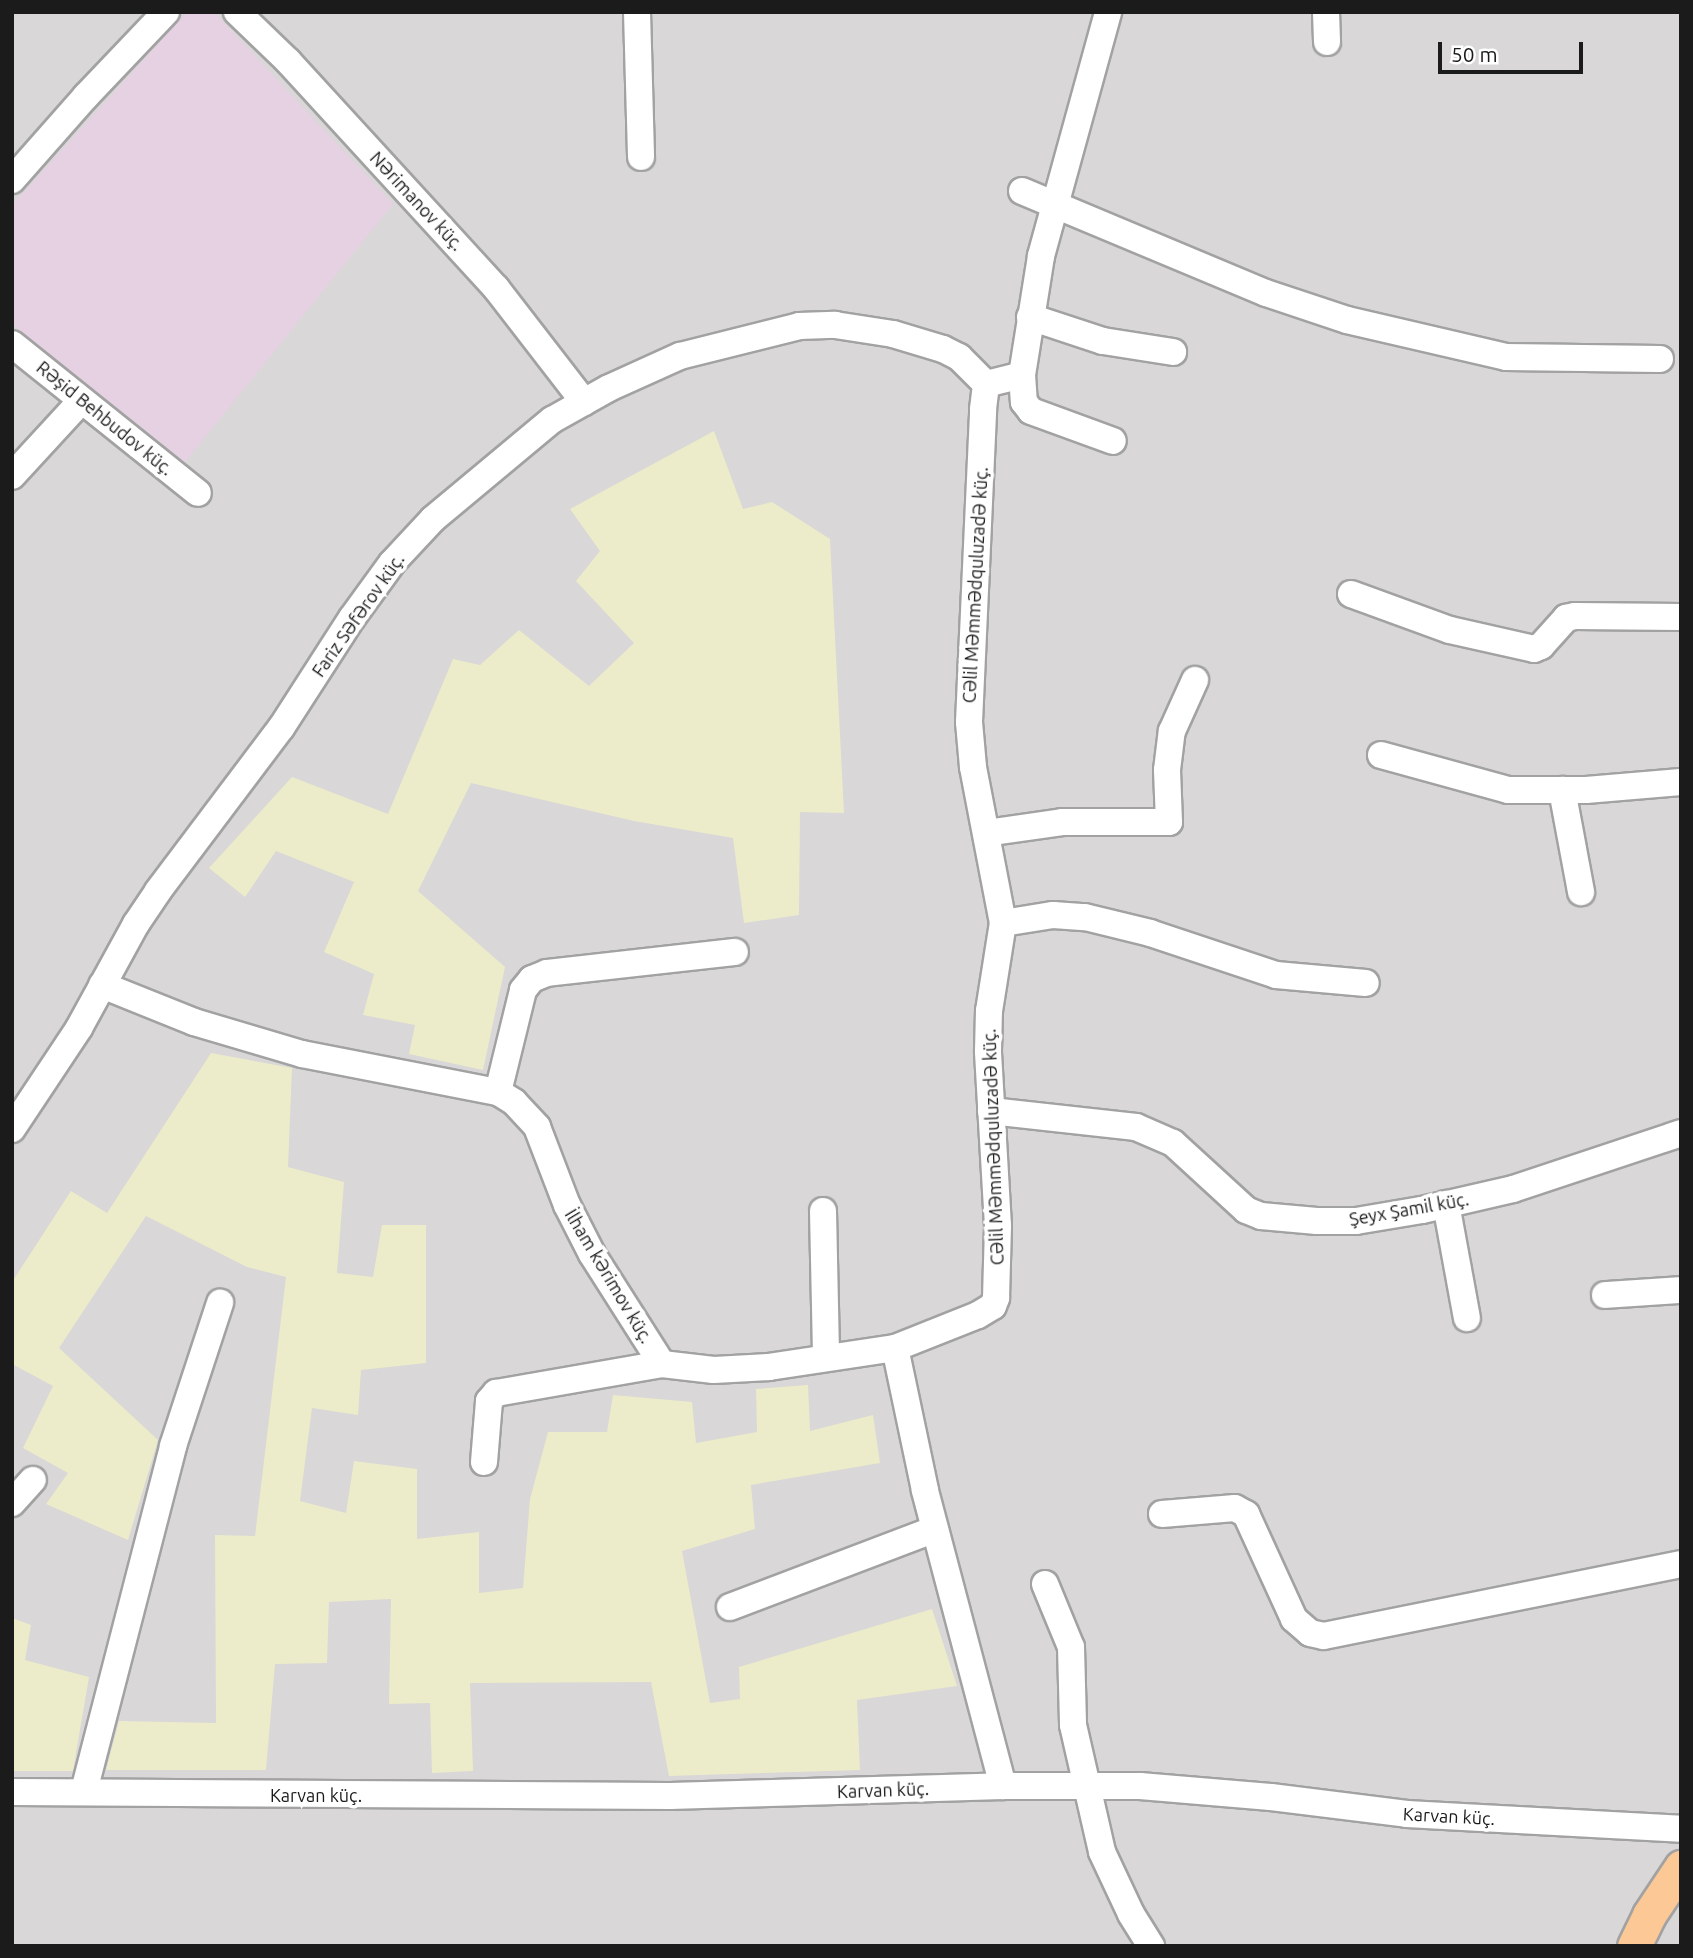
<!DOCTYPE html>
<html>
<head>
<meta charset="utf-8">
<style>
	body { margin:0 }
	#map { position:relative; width:1693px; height:1958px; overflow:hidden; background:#ede7df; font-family:Ubuntu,sans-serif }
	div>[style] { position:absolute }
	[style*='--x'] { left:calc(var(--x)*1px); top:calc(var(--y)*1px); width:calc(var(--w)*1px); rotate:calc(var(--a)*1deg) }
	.residential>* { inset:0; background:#d9d7d7 }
	.industrial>* { inset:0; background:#e6d1e3 }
	.farmland>* { inset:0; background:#ececca }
	.roads { filter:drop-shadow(2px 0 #a2a2a2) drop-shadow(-2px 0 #a2a2a2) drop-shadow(0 2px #a2a2a2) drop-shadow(0 -2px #a2a2a2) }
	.minor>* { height:26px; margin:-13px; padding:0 13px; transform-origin:13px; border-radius:13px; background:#fff }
	.major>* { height:33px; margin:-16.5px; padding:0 16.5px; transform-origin:16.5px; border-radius:16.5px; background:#fcc895 }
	span { translate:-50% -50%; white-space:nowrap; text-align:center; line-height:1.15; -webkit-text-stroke:7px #fff; paint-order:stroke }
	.street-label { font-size:18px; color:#1b1b1b }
	.frame { position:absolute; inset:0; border:14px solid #1b1b1b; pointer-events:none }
	.scale { position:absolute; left:1438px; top:42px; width:145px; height:32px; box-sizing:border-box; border:4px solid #1b1b1b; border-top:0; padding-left:9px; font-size:21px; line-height:24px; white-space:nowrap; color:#1b1b1b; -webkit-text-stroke:5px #fff; paint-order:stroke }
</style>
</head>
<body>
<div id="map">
	<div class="residential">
		<div style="clip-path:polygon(12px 12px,1681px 12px,1681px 1946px,12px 1946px)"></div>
	</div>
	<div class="industrial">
		<div style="clip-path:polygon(187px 12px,214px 12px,393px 204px,185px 462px,12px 324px,12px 205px)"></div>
	</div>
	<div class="farmland">
		<div style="clip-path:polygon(714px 431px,743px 509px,772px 502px,830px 539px,844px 813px,800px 812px,799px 915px,744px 923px,733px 838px,634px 821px,471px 783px,418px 891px,505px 967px,483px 1070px,409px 1054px,415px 1025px,363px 1015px,374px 974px,324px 952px,354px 882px,276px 851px,245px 897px,209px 868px,292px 777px,388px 814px,453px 659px,480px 665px,519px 630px,589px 686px,634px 643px,576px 581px,600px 551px,570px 509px)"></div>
		<div style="clip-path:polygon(211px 1053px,292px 1068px,288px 1167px,344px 1182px,337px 1273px,373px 1277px,382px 1225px,426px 1225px,426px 1363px,361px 1370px,358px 1415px,312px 1408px,300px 1501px,346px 1513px,354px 1461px,417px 1469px,417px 1539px,479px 1532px,479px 1593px,523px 1588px,530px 1499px,548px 1432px,607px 1432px,613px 1395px,692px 1402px,696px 1443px,757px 1432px,756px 1389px,808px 1385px,810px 1431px,873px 1415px,880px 1463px,751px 1485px,755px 1529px,682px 1551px,710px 1703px,740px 1699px,739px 1667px,932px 1609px,957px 1686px,857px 1700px,860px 1770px,669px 1776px,651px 1682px,470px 1683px,473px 1771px,432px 1773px,430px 1703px,389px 1704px,391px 1599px,329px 1602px,327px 1663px,275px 1664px,266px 1770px,106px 1770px,119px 1721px,216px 1723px,215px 1535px,255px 1536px,286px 1277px,247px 1267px,146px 1216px,59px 1348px,158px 1440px,128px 1540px,46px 1504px,68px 1473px,23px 1448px,53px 1386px,12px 1364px,12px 1282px,71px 1191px,107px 1213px)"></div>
		<div style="clip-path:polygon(12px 1618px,31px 1625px,25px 1660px,89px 1677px,73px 1771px,12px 1771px)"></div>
	</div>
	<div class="roads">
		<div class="minor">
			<div style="--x:237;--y:12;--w:71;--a:43.9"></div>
			<div style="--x:288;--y:61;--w:308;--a:47.5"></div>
			<div style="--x:496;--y:288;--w:144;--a:52.3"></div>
			<div style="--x:637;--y:12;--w:145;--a:88.4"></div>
			<div style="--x:1326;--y:12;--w:30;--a:88"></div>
			<div style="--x:12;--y:180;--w:112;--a:-48.6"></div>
			<div style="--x:86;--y:96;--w:116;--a:-46.4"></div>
			<div style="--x:1022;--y:191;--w:264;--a:22.7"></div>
			<div style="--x:1266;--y:293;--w:85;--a:18.4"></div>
			<div style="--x:1347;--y:320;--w:163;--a:13.1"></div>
			<div style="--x:1506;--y:357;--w:154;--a:0.7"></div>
			<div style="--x:1030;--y:317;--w:77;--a:18.2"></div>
			<div style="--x:1103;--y:341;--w:71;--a:8.9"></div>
			<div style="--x:12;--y:344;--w:238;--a:38.7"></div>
			<div style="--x:1022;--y:375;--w:27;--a:86"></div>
			<div style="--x:1024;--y:402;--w:11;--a:52"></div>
			<div style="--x:1031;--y:411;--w:87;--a:20.1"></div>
			<div style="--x:12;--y:476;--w:103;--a:-47.4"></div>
			<div style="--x:1351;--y:594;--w:105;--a:20"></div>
			<div style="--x:1450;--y:630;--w:86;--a:12.7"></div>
			<div style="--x:1534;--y:649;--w:8;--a:-23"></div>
			<div style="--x:1541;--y:646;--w:38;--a:-48"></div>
			<div style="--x:1566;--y:618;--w:9;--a:-13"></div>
			<div style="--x:1575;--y:616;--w:106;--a:0.5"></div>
			<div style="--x:1381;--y:755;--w:132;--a:15.4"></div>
			<div style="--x:1508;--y:790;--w:78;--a:0"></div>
			<div style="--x:1586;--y:790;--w:95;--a:-4.8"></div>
			<div style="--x:1562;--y:790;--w:104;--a:79.4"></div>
			<div style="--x:986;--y:833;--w:77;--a:-8.2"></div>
			<div style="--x:1062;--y:822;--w:107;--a:0"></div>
			<div style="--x:1169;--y:822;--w:52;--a:-92.2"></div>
			<div style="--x:1167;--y:770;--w:39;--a:-83"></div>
			<div style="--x:1172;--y:731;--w:56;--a:-65.7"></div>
			<div style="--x:1003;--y:923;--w:51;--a:-9.1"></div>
			<div style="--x:1053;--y:915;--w:32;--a:4"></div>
			<div style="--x:1085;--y:917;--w:67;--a:13.8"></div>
			<div style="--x:1150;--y:933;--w:133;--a:18.4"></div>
			<div style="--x:1276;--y:975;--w:90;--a:5.1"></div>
			<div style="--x:102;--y:985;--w:99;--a:21.9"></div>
			<div style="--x:194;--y:1022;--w:113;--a:16.5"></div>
			<div style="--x:302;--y:1054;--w:200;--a:11"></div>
			<div style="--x:498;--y:1092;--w:19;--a:32"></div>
			<div style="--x:514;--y:1102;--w:34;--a:47"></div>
			<div style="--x:537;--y:1127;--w:84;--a:69"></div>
			<div style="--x:567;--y:1205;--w:55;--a:63"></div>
			<div style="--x:592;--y:1254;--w:130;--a:57.5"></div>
			<div style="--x:662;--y:1364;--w:52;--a:6.6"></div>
			<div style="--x:714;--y:1370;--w:55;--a:-3.1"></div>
			<div style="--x:769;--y:1367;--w:127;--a:-8.6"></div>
			<div style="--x:498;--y:1092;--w:105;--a:-76.2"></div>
			<div style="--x:523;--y:990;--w:14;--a:-51"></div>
			<div style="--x:532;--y:979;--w:16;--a:-22"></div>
			<div style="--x:547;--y:973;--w:189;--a:-6.4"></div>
			<div style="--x:991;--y:1111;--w:146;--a:6.3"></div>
			<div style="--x:1136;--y:1127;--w:40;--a:23.4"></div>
			<div style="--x:1173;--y:1143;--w:99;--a:42.5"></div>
			<div style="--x:1246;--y:1210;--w:16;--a:22"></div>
			<div style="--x:1261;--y:1216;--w:56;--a:5.1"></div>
			<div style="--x:1317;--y:1221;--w:39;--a:0"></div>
			<div style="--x:1356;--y:1221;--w:67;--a:-9.5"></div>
			<div style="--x:1422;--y:1210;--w:93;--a:-13"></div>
			<div style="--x:1513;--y:1189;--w:177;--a:-18.4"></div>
			<div style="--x:12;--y:1129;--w:121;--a:-56.4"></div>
			<div style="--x:79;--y:1028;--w:119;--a:-61.3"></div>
			<div style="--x:136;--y:924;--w:40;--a:-56"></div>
			<div style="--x:158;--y:891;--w:204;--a:-53"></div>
			<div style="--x:281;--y:728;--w:131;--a:-57.2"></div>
			<div style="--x:352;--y:618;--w:68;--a:-54"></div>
			<div style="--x:392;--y:563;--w:60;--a:-47"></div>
			<div style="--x:433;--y:519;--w:155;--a:-39.8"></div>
			<div style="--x:552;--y:420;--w:65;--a:-29.3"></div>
			<div style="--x:609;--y:388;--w:78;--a:-24.3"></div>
			<div style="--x:680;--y:356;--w:123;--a:-14.1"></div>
			<div style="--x:799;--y:326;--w:36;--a:-2"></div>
			<div style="--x:835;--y:325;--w:59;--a:8.8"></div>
			<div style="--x:893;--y:334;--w:52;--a:16.7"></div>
			<div style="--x:943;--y:349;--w:18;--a:27"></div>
			<div style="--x:959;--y:357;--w:38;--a:45"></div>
			<div style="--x:1446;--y:1204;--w:116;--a:79.6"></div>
			<div style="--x:823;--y:1211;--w:147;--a:88.8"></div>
			<div style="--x:1605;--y:1295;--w:76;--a:-3.8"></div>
			<div style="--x:484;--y:1462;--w:61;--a:-85.3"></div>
			<div style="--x:489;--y:1401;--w:11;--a:-49"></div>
			<div style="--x:496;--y:1393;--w:169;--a:-9.9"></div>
			<div style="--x:12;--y:1503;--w:31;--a:-48"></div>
			<div style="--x:1162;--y:1514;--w:73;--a:-4.7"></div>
			<div style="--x:1235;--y:1508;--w:13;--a:29"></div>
			<div style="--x:1246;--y:1514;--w:115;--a:65.4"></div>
			<div style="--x:1294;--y:1619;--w:21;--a:41"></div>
			<div style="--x:1310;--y:1633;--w:14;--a:12"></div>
			<div style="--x:1324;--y:1636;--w:364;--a:-11.4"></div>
			<div style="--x:1045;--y:1584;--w:68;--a:67.6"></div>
			<div style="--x:1071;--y:1647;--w:78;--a:88.5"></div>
			<div style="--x:1073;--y:1725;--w:130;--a:77.1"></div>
			<div style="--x:1102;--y:1852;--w:68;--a:64.9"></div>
			<div style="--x:1131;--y:1914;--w:38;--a:58"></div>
			<div style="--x:730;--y:1607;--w:219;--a:-20.8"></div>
			<div style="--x:1003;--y:1786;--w:306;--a:-104.8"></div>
			<div style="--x:925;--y:1490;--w:145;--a:-101.9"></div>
			<div style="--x:895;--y:1348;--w:89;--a:-21.7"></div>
			<div style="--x:978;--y:1315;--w:17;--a:-31"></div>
			<div style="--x:993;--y:1306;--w:9;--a:-69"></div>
			<div style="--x:996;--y:1298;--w:72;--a:-88.4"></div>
			<div style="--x:998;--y:1226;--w:175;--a:-93.3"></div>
			<div style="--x:988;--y:1051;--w:40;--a:-88.6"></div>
			<div style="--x:989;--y:1011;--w:89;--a:-81"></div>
			<div style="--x:1003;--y:923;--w:159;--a:-100.9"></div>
			<div style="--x:973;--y:767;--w:45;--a:-95.1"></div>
			<div style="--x:969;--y:722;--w:313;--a:-87.4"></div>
			<div style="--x:983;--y:409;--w:25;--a:-83"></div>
			<div style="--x:986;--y:384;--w:37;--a:-14"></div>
			<div style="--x:1022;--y:375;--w:121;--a:-80.9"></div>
			<div style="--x:1041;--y:256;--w:253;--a:-74.6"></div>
			<div style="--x:84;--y:1791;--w:356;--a:-75.5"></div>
			<div style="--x:173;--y:1446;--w:151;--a:-71.8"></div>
			<div style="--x:12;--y:1792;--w:658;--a:0.35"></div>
			<div style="--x:670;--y:1796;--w:333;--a:-1.7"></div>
			<div style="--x:1003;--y:1786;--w:137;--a:0"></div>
			<div style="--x:1140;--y:1786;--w:131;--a:4.8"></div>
			<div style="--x:1271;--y:1797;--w:137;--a:7.1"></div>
			<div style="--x:1407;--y:1814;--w:274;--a:3.1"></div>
		</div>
		<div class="major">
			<div style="--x:1634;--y:1946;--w:34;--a:-64"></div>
			<div style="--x:1649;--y:1915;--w:58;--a:-56.3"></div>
		</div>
	</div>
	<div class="street-label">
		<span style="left:417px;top:201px;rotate:47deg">Nərimanov küç.</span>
		<span style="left:105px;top:418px;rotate:39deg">Rəşid Behbudov küç.</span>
		<span style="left:975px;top:585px;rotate:-87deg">Cəlil Məmmədquluzadə küç.</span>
		<span style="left:358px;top:615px;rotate:-55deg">Fariz Səfərov küç.</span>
		<span style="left:993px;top:1147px;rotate:-92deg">Cəlil Məmmədquluzadə küç.</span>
		<span style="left:1409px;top:1209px;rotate:-10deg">Şeyx Şamil küç.</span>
		<span style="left:609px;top:1276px;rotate:59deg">İlham kərimov küç.</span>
		<span style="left:883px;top:1790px;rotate:-2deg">Karvan küç.</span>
		<span style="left:316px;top:1795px">Karvan küç.</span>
		<span style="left:1449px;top:1816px;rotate:3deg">Karvan küç.</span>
	</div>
	<div class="frame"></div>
	<div class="scale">50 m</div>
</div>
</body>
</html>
